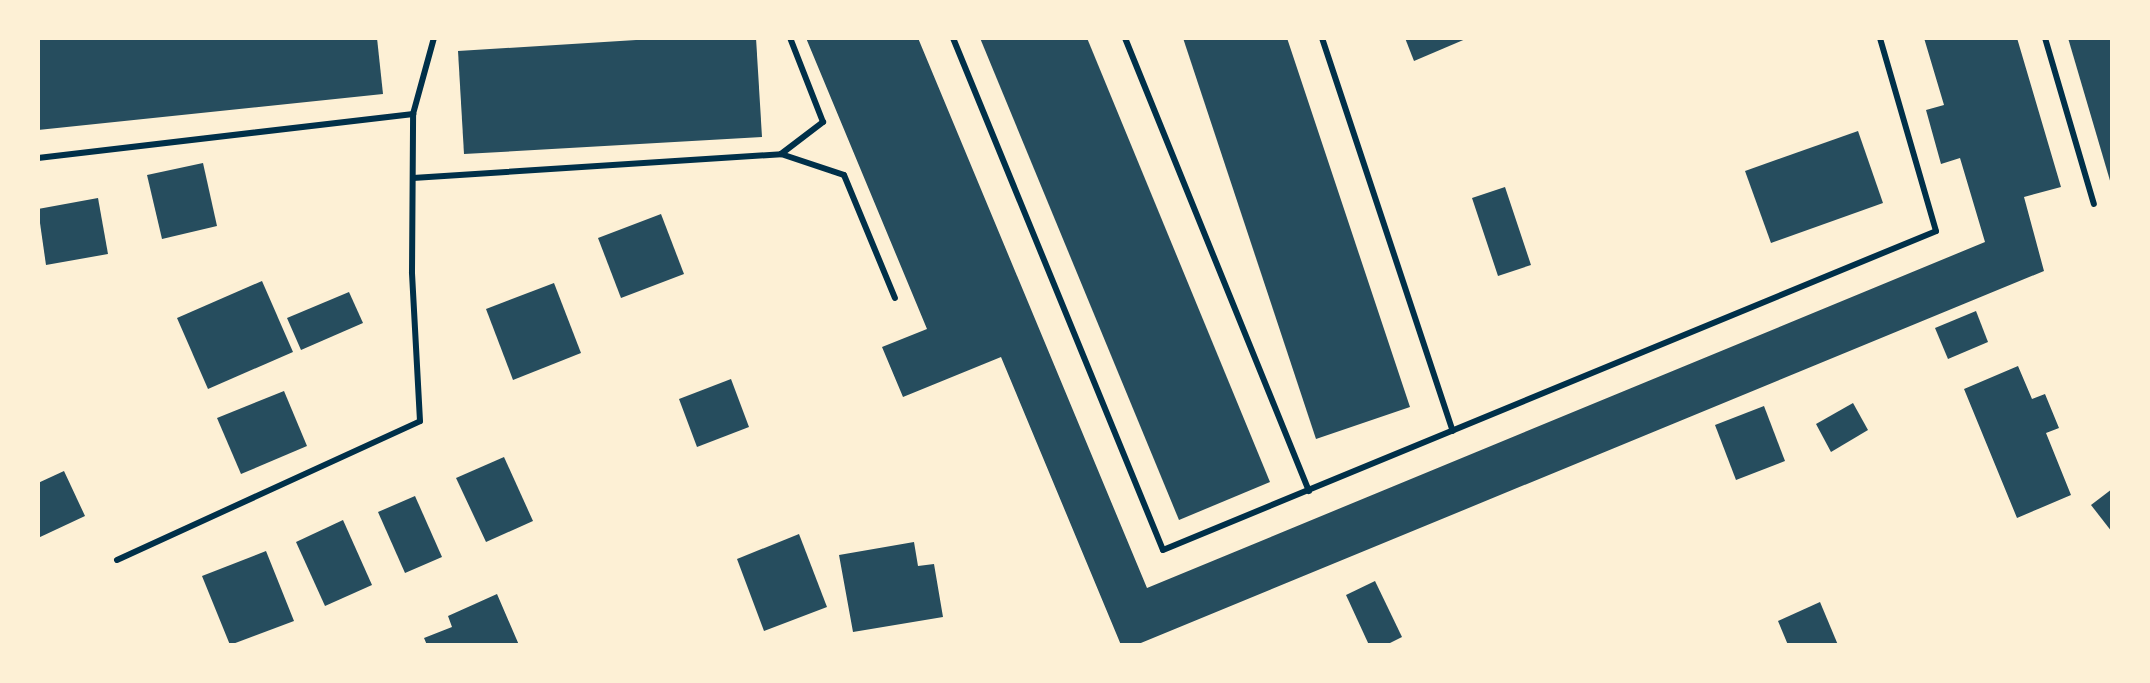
<!DOCTYPE html>
<html>
<head>
<meta charset="utf-8">
<style>
	body { margin:0 }
	#map { position:relative; width:2150px; height:683px; overflow:hidden; background:#fdf0d5; font-family:Inter,sans-serif }
	div>[style] { position:absolute }
	[style*='--x'] { left:calc(var(--x)*1px); top:calc(var(--y)*1px); width:calc(var(--w)*1px); rotate:calc(var(--a)*1deg) }
	.building>* { inset:0; background:#264d5e }
	.service>* { height:6px; margin:-3px; padding:0 3px; transform-origin:3px; border-radius:3px; background:#003049 }
	span { translate:-50% -50%; white-space:nowrap; text-align:center; line-height:1.15; -webkit-text-stroke:7px #fdf0d5; paint-order:stroke }
	.frame { position:absolute; inset:0; border:40px solid #fdf0d5; pointer-events:none }
</style>
</head>
<body>
<div id="map">
	<div class="building">
		<div style="clip-path:polygon(38px 38px,377px 38px,383px 94px,38px 130px)"></div>
		<div style="clip-path:polygon(668px 38px,756px 38px,762px 137px,464px 154px,458px 51px)"></div>
		<div style="clip-path:polygon(806px 38px,918px 38px,1147px 588px,1985px 242px,1960px 158px,1941px 164px,1926px 110px,1944px 105px,1924px 38px,2017px 38px,2061px 187px,2024px 197px,2044px 271px,1136px 645px,1121px 645px,1001px 357px,903px 397px,882px 347px,927px 329px)"></div>
		<div style="clip-path:polygon(980px 38px,1087px 38px,1270px 482px,1179px 520px)"></div>
		<div style="clip-path:polygon(1183px 38px,1287px 38px,1410px 407px,1316px 439px)"></div>
		<div style="clip-path:polygon(1405px 38px,1468px 38px,1414px 61px)"></div>
		<div style="clip-path:polygon(2068px 38px,2112px 38px,2112px 184px,2111px 184px)"></div>
		<div style="clip-path:polygon(1858px 131px,1883px 203px,1771px 243px,1745px 171px)"></div>
		<div style="clip-path:polygon(203px 163px,217px 226px,162px 239px,147px 175px)"></div>
		<div style="clip-path:polygon(1505px 187px,1531px 265px,1498px 276px,1472px 198px)"></div>
		<div style="clip-path:polygon(98px 198px,108px 254px,46px 265px,38px 209px)"></div>
		<div style="clip-path:polygon(661px 214px,684px 274px,621px 298px,598px 238px)"></div>
		<div style="clip-path:polygon(262px 281px,293px 352px,208px 389px,177px 318px)"></div>
		<div style="clip-path:polygon(554px 283px,581px 353px,513px 380px,486px 309px)"></div>
		<div style="clip-path:polygon(349px 292px,363px 323px,301px 350px,287px 318px)"></div>
		<div style="clip-path:polygon(1976px 311px,1988px 342px,1948px 359px,1935px 328px)"></div>
		<div style="clip-path:polygon(2018px 366px,2032px 399px,2045px 394px,2059px 428px,2046px 433px,2071px 495px,2017px 518px,1964px 389px)"></div>
		<div style="clip-path:polygon(731px 379px,749px 427px,697px 447px,679px 399px)"></div>
		<div style="clip-path:polygon(284px 391px,307px 446px,241px 474px,217px 418px)"></div>
		<div style="clip-path:polygon(1853px 403px,1868px 430px,1831px 452px,1816px 424px)"></div>
		<div style="clip-path:polygon(1764px 406px,1785px 461px,1736px 480px,1715px 425px)"></div>
		<div style="clip-path:polygon(504px 457px,533px 521px,486px 542px,456px 478px)"></div>
		<div style="clip-path:polygon(64px 471px,85px 516px,38px 538px,38px 483px)"></div>
		<div style="clip-path:polygon(2112px 489px,2112px 532px,2091px 505px)"></div>
		<div style="clip-path:polygon(415px 496px,442px 557px,405px 573px,378px 512px)"></div>
		<div style="clip-path:polygon(343px 520px,372px 585px,325px 606px,296px 542px)"></div>
		<div style="clip-path:polygon(799px 534px,827px 607px,764px 631px,737px 559px)"></div>
		<div style="clip-path:polygon(914px 542px,918px 566px,934px 564px,943px 617px,853px 632px,839px 555px)"></div>
		<div style="clip-path:polygon(266px 551px,294px 621px,230px 645px,202px 576px)"></div>
		<div style="clip-path:polygon(1375px 581px,1402px 637px,1386px 645px,1369px 645px,1346px 595px)"></div>
		<div style="clip-path:polygon(497px 594px,519px 645px,427px 645px,424px 638px,452px 627px,448px 616px)"></div>
		<div style="clip-path:polygon(1820px 602px,1838px 645px,1788px 645px,1778px 621px)"></div>
	</div>
	<div class="service">
		<div style="--x:953;--y:38;--w:553;--a:67.7"></div>
		<div style="--x:1163;--y:550;--w:836;--a:-22.42"></div>
		<div style="--x:1936;--y:231;--w:201;--a:-106.2"></div>
		<div style="--x:1125;--y:38;--w:489;--a:67.9"></div>
		<div style="--x:1322;--y:38;--w:414;--a:71.6"></div>
		<div style="--x:2045;--y:38;--w:173;--a:73.6"></div>
		<div style="--x:781;--y:154;--w:66;--a:18.4"></div>
		<div style="--x:844;--y:175;--w:133;--a:67.5"></div>
		<div style="--x:38;--y:158;--w:378;--a:-6.7"></div>
		<div style="--x:413;--y:114;--w:79;--a:-74.6"></div>
		<div style="--x:413;--y:178;--w:369;--a:-3.7"></div>
		<div style="--x:781;--y:154;--w:53;--a:-37.3"></div>
		<div style="--x:823;--y:122;--w:90;--a:-111.4"></div>
		<div style="--x:117;--y:560;--w:333;--a:-24.6"></div>
		<div style="--x:420;--y:421;--w:149;--a:-93.1"></div>
		<div style="--x:412;--y:272;--w:158;--a:-89.6"></div>
	</div>
	<div class="frame"></div>
</div>
</body>
</html>
